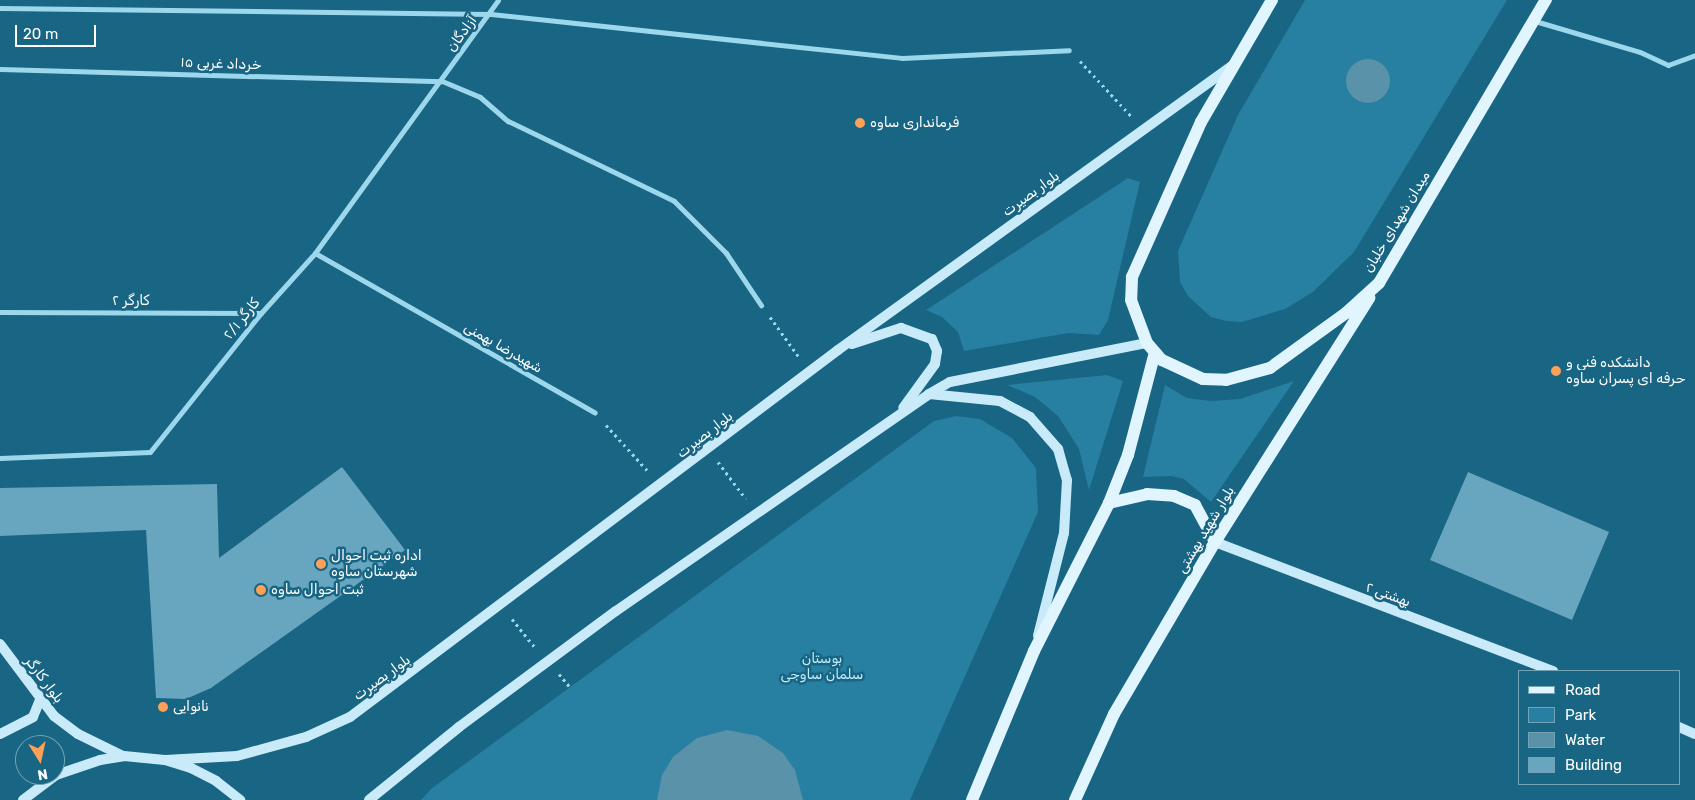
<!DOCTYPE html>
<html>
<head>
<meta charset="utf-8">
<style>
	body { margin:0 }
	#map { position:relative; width:1695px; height:800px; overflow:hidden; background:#186584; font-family:Rubik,Vazirmatn,sans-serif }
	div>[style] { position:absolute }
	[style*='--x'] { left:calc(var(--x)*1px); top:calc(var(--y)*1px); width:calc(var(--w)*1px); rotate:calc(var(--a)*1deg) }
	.green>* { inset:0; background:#277fa1 }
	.water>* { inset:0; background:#5a93a9 }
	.round { border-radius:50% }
	.building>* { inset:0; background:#67a6be }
	.path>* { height:3px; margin-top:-1.5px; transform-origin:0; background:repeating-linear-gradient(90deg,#9cd7ec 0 2.5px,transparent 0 6.5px) }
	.street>* { height:5px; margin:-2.5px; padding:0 2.5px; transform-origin:2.5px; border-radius:2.5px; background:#9cd7ec }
	.secondary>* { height:10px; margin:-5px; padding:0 5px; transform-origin:5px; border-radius:5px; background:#c9ebf9 }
	.primary>* { height:12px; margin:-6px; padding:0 6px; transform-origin:6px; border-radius:6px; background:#e1f5ff }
	.dots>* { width:14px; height:14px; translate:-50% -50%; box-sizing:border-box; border:2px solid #186584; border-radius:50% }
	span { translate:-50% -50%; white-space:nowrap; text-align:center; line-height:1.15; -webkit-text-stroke:5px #186584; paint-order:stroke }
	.street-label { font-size:14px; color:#fff }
	.poi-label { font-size:14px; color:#fff }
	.left { translate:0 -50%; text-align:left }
	.park-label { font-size:14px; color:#c1eaf9 }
	.legend { position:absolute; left:1518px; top:670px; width:162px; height:115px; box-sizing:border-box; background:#186584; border:1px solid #74a3b5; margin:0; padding:6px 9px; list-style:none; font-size:15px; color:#fff }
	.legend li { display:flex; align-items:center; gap:10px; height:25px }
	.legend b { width:25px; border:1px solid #74a3b5 }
	.north { position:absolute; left:15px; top:735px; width:50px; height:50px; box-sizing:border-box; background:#186584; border:1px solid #74a3b5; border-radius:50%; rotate:170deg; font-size:14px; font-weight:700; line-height:20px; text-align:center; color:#fff }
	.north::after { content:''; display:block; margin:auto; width:18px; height:22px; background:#ffa057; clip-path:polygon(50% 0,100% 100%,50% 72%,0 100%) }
	.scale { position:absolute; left:15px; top:25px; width:81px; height:22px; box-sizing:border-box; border:2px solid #fff; border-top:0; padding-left:6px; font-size:15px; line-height:18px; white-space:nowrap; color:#fff; -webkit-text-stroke:4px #186584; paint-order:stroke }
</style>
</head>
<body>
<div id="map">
	<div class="green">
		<div style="clip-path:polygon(1305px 0,1507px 0,1354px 252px,1313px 292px,1285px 309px,1242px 322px,1226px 321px,1211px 317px,1188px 296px,1180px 282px,1178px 251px,1238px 115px)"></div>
		<div style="clip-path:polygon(1128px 178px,1140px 182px,1108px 320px,1099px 335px,1069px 333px,964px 351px,958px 332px,942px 317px,926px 310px)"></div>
		<div style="clip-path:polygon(1107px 375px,1123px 381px,1089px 490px,1079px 449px,1058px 416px,1035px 397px,1007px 385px)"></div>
		<div style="clip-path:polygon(1294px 381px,1211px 502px,1184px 479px,1171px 476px,1143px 477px,1165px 385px,1187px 398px,1211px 401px,1240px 399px)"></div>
		<div style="clip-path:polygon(956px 416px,980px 419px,1012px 438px,1036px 468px,1038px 512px,910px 800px,421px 800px,432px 788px,934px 421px)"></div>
	</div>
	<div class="water">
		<div class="round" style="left:1346px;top:59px;width:44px;height:44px"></div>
		<div style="clip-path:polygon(727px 730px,758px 736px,783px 753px,795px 770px,803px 800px,657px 800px,662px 775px,673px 757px,697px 738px)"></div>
	</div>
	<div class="building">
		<div style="clip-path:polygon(342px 467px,405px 550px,211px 688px,186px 699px,156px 698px,146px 530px,0 536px,0 488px,217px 484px,219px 558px)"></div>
		<div style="clip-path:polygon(1468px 472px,1609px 532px,1572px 620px,1430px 560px)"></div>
	</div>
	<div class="path">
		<div style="--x:1080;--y:61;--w:76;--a:47.1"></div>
		<div style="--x:770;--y:317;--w:49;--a:54.1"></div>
		<div style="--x:606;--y:425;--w:61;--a:47.7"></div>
		<div style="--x:718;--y:462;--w:46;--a:52.9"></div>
		<div style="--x:512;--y:619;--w:36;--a:51"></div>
		<div style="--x:559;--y:674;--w:17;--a:50"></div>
	</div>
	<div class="street">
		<div style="--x:0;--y:8;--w:491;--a:0.7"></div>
		<div style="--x:491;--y:14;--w:413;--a:6.1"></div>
		<div style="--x:902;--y:58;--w:167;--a:-2.7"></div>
		<div style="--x:1535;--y:21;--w:109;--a:16.4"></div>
		<div style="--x:1640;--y:52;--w:31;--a:25"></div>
		<div style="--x:1668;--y:65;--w:29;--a:-20"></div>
		<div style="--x:0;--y:69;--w:442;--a:1.6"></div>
		<div style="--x:442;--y:81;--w:41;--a:22.8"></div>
		<div style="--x:480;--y:97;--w:37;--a:41"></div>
		<div style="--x:508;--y:121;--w:184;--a:25.7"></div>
		<div style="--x:674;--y:201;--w:74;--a:45"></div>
		<div style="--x:726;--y:253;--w:63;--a:56.1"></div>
		<div style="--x:315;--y:253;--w:322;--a:29.7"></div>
		<div style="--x:0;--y:312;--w:261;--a:0.2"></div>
		<div style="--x:0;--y:458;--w:150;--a:-2.3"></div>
		<div style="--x:150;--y:452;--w:178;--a:-51.4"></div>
		<div style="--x:261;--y:313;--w:81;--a:-48"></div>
		<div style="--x:315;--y:253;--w:312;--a:-54.1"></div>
	</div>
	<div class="secondary">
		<div style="--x:852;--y:344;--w:52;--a:-18.1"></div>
		<div style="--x:901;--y:328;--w:33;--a:20"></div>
		<div style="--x:932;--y:339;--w:13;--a:67"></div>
		<div style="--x:937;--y:351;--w:13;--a:99"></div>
		<div style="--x:935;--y:364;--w:54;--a:126"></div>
		<div style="--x:929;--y:394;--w:71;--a:5.6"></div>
		<div style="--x:1000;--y:401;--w:34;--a:28"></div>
		<div style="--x:1030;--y:417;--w:43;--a:48.8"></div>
		<div style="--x:1058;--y:449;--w:32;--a:74"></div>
		<div style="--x:1067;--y:480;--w:53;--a:93.2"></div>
		<div style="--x:1064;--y:533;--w:106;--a:104.2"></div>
		<div style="--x:1215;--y:542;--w:362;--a:20.9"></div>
		<div style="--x:0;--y:644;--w:90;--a:53.1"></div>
		<div style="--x:54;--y:716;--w:30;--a:37"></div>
		<div style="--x:78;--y:734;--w:50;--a:26.1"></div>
		<div style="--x:1679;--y:727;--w:17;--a:24"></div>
		<div style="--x:0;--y:734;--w:37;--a:-27"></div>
		<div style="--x:33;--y:717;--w:18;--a:-68"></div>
		<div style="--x:165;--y:760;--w:72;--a:-3.2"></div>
		<div style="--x:237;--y:756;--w:72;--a:-15.4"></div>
		<div style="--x:306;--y:737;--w:48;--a:-24.4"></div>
		<div style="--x:350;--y:717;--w:611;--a:-36.94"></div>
		<div style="--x:838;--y:350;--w:487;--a:-35.8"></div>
		<div style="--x:23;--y:800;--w:41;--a:-37.1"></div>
		<div style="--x:56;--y:775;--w:46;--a:-18.8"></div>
		<div style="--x:100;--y:760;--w:24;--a:-9"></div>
		<div style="--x:124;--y:756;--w:41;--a:5.6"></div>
		<div style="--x:165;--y:760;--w:27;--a:17"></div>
		<div style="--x:191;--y:768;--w:28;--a:27"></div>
		<div style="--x:216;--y:781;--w:31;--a:38"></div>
		<div style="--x:369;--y:800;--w:116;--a:-39"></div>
		<div style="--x:459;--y:727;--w:195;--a:-36.5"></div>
		<div style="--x:616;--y:611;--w:381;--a:-34.7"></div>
		<div style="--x:929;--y:394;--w:24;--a:-30"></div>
		<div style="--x:950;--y:382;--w:201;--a:-11.2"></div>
	</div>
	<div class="primary">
		<div style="--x:1272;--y:0;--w:141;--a:120.2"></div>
		<div style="--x:1201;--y:122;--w:170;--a:114"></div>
		<div style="--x:1132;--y:277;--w:23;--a:92"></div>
		<div style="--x:1131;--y:300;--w:46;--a:69.6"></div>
		<div style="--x:1147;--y:343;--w:23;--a:49"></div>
		<div style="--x:1162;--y:360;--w:45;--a:24.9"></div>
		<div style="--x:1203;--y:379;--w:23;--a:2"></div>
		<div style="--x:1226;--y:380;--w:46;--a:-15.3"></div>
		<div style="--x:1270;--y:368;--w:94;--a:-35.9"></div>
		<div style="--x:1346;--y:313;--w:45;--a:-42.3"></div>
		<div style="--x:1379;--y:283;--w:329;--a:-59.5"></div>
		<div style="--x:1109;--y:503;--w:39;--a:-13"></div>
		<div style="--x:1147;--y:494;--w:27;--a:4"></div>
		<div style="--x:1174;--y:496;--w:23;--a:23"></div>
		<div style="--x:1195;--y:505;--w:42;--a:61.6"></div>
		<div style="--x:972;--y:800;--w:161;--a:-67.4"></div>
		<div style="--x:1034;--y:651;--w:166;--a:-63.1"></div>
		<div style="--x:1109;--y:503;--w:52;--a:-68.4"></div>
		<div style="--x:1128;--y:455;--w:106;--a:-75.3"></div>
		<div style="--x:1075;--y:800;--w:94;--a:-65.6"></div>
		<div style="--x:1114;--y:714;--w:199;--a:-59.6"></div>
		<div style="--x:1215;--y:542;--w:289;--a:-57.7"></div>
	</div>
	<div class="dots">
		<div style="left:860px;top:123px;background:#ffa057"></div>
		<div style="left:1556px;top:371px;background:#ffa057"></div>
		<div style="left:321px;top:564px;background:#ffa057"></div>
		<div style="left:261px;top:590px;background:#ffa057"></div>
		<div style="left:163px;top:707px;background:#ffa057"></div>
	</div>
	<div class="street-label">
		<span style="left:462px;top:34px;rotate:-54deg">آزادگان</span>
		<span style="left:221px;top:64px;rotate:2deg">۱۵ خرداد غربی</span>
		<span style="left:1031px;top:194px;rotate:-36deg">بلوار بصیرت</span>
		<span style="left:1397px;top:222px;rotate:-59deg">میدان شهدای خلبان</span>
		<span style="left:131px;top:301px">کارگر ۲</span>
		<span style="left:242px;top:319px;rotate:-51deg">کارگر ۲/۱</span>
		<span style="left:503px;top:348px;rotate:30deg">شهیدرضا بهمنی</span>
		<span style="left:705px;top:435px;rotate:-38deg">بلوار بصیرت</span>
		<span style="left:1206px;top:530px;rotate:-59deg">بلوار شهید بهشتی</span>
		<span style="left:1388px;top:595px;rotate:20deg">بهشتی ۲</span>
		<span style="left:382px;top:678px;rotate:-36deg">بلوار بصیرت</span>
		<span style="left:44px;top:680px;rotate:53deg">بلوار کارگر</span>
	</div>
	<div class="poi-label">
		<span class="left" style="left:870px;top:123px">فرمانداری ساوه</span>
		<span class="left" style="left:1566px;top:371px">دانشکده فنی و<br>حرفه ای پسران ساوه</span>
		<span class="left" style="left:331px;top:564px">اداره ثبت احوال<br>شهرستان ساوه</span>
		<span class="left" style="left:271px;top:590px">ثبت احوال ساوه</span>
		<span class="left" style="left:173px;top:707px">نانوایی</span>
	</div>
	<div class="park-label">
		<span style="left:822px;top:667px">بوستان<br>سلمان ساوجی</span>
	</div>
	<ul class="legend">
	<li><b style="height:6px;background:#e1f5ff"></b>Road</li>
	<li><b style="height:14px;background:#277fa1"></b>Park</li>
	<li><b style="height:14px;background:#5a93a9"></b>Water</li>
	<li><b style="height:14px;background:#67a6be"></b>Building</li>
	</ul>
	<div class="north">N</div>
	<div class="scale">20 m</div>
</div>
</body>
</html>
